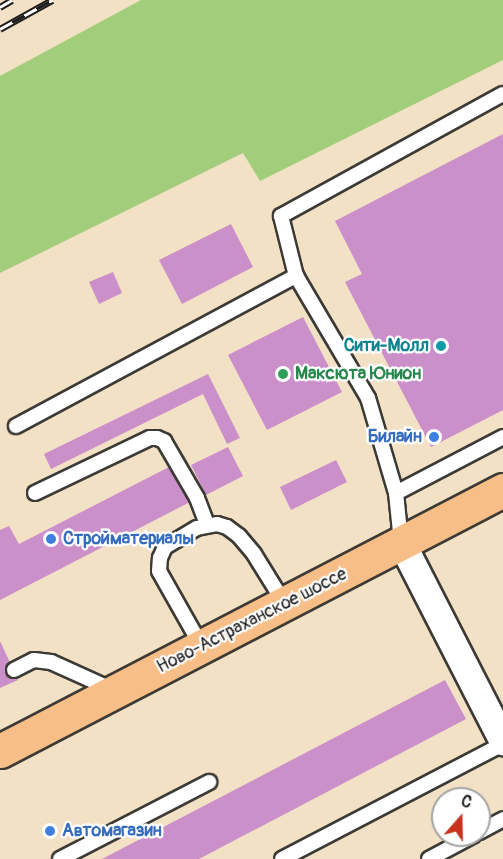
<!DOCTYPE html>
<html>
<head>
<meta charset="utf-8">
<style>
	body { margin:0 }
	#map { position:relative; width:503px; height:859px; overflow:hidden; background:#f2e1c5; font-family:Pangolin,sans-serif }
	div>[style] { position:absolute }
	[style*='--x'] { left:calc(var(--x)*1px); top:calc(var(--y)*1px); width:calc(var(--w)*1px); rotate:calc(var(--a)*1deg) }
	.green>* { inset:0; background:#a2ce7b }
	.building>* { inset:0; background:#cb8fca }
	.roads { filter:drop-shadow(2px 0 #3c3a35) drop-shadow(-2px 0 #3c3a35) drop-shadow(0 2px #3c3a35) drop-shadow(0 -2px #3c3a35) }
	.service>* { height:14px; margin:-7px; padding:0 7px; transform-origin:7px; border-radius:7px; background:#fff }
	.minor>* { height:27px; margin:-13.5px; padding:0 13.5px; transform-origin:13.5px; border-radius:13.5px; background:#fff }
	.primary>* { height:33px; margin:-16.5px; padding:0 16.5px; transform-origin:16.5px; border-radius:16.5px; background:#f7be87 }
	.rail>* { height:7px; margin-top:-3.5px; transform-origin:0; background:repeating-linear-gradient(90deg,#fff 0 14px,#1c1c1c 0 28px); box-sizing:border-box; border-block:2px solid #1c1c1c }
	.dots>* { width:16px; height:16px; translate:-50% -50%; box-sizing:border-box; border:3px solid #fff; border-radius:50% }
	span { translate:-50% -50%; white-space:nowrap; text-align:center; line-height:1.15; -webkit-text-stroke:4.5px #fff; paint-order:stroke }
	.culture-label { font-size:18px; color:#0d838f; font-weight:700 }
	.right { translate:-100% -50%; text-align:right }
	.leisure-label { font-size:18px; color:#27864d; font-weight:700 }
	.left { translate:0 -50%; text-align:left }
	.shop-label { font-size:18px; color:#366cbe; font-weight:700 }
	.street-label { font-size:18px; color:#1c1c1c }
	.north { position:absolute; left:431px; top:787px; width:60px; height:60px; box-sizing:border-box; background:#fff; border:2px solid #a4a4a4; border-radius:50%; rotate:20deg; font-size:16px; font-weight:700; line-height:24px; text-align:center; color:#1c1c1c }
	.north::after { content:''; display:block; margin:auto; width:21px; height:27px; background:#c8321e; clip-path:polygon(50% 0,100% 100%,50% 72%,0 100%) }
</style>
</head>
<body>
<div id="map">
	<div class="green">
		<div style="clip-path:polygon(141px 0,503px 0,503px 60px,260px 181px,243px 153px,0 273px,0 76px)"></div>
	</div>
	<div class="building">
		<div style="clip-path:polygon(503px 134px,503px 410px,431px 447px,345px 282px,362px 274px,335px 221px)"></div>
		<div style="clip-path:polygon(231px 224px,253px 267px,182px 304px,159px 260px)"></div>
		<div style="clip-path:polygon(113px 272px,122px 293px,99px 304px,89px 282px)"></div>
		<div style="clip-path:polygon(303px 317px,342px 392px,267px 430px,228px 355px)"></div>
		<div style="clip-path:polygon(208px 374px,240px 438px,227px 444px,203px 394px,51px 469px,44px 454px)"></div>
		<div style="clip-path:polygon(228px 447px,243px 476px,206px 495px,191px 465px)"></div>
		<div style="clip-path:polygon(336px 460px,347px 482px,291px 510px,280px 487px)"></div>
		<div style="clip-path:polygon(171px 466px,190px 502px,0 600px,0 530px,9px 526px,19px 544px)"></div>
		<div style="clip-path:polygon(0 641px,18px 680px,0 688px)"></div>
		<div style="clip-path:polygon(445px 680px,466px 719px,199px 859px,102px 859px)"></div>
	</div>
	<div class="roads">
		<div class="service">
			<div style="--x:16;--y:426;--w:318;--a:-28.2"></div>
			<div style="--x:35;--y:493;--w:127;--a:-25.6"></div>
			<div style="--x:150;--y:438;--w:7;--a:0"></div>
			<div style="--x:157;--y:438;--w:8;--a:23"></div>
			<div style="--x:164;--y:441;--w:66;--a:59.9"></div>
			<div style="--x:197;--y:498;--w:28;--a:69"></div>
			<div style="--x:396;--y:493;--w:121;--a:-27.6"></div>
			<div style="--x:401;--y:542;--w:49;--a:-95.8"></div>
			<div style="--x:396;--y:493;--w:99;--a:-106.4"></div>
			<div style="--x:368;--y:398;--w:142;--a:-120.5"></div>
			<div style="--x:296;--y:276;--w:62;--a:-104"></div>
			<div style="--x:281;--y:216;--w:253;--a:-28.8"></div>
			<div style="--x:202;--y:647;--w:87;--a:-119.5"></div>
			<div style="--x:159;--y:571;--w:13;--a:-86"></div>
			<div style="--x:160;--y:558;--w:12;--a:-66"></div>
			<div style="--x:165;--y:547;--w:37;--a:-31"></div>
			<div style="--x:197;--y:528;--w:20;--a:-11"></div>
			<div style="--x:217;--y:524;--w:10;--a:17"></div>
			<div style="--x:227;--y:527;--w:15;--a:37"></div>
			<div style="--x:239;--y:536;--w:23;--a:50"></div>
			<div style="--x:254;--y:554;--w:59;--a:58.2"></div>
			<div style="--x:14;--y:670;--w:22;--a:-27"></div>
			<div style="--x:34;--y:660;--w:17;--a:7"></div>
			<div style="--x:51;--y:662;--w:66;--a:24.2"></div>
			<div style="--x:479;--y:832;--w:27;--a:-28"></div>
			<div style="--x:60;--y:859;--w:168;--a:-27.3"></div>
			<div style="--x:282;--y:859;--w:249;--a:-27.5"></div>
			<div style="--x:429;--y:859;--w:51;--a:-28.1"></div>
		</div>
		<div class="minor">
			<div style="--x:401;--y:542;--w:224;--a:62.9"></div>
		</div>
		<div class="primary">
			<div style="--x:0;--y:751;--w:567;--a:-27.42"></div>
		</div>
	</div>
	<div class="rail">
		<div style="--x:0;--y:7;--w:14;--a:-30"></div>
		<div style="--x:0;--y:29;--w:60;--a:-29.1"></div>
	</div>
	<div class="dots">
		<div style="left:441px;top:346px;background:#0f9aa8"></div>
		<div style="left:283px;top:374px;background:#2e9e5b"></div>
		<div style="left:434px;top:437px;background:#3f7fe0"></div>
		<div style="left:51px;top:539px;background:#3f7fe0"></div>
		<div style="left:50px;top:831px;background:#3f7fe0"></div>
	</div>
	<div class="culture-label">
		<span class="right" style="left:429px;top:346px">Сити-Молл</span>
	</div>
	<div class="leisure-label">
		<span class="left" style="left:295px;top:374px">Максюта Юнион</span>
	</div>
	<div class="shop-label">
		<span class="right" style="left:422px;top:437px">Билайн</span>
		<span class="left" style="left:63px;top:539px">Стройматериалы</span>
		<span class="left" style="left:62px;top:831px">Автомагазин</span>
	</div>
	<div class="street-label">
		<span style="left:252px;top:621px;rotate:-27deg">Ново-Астраханское шоссе</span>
	</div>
	<div class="north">С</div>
</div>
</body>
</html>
